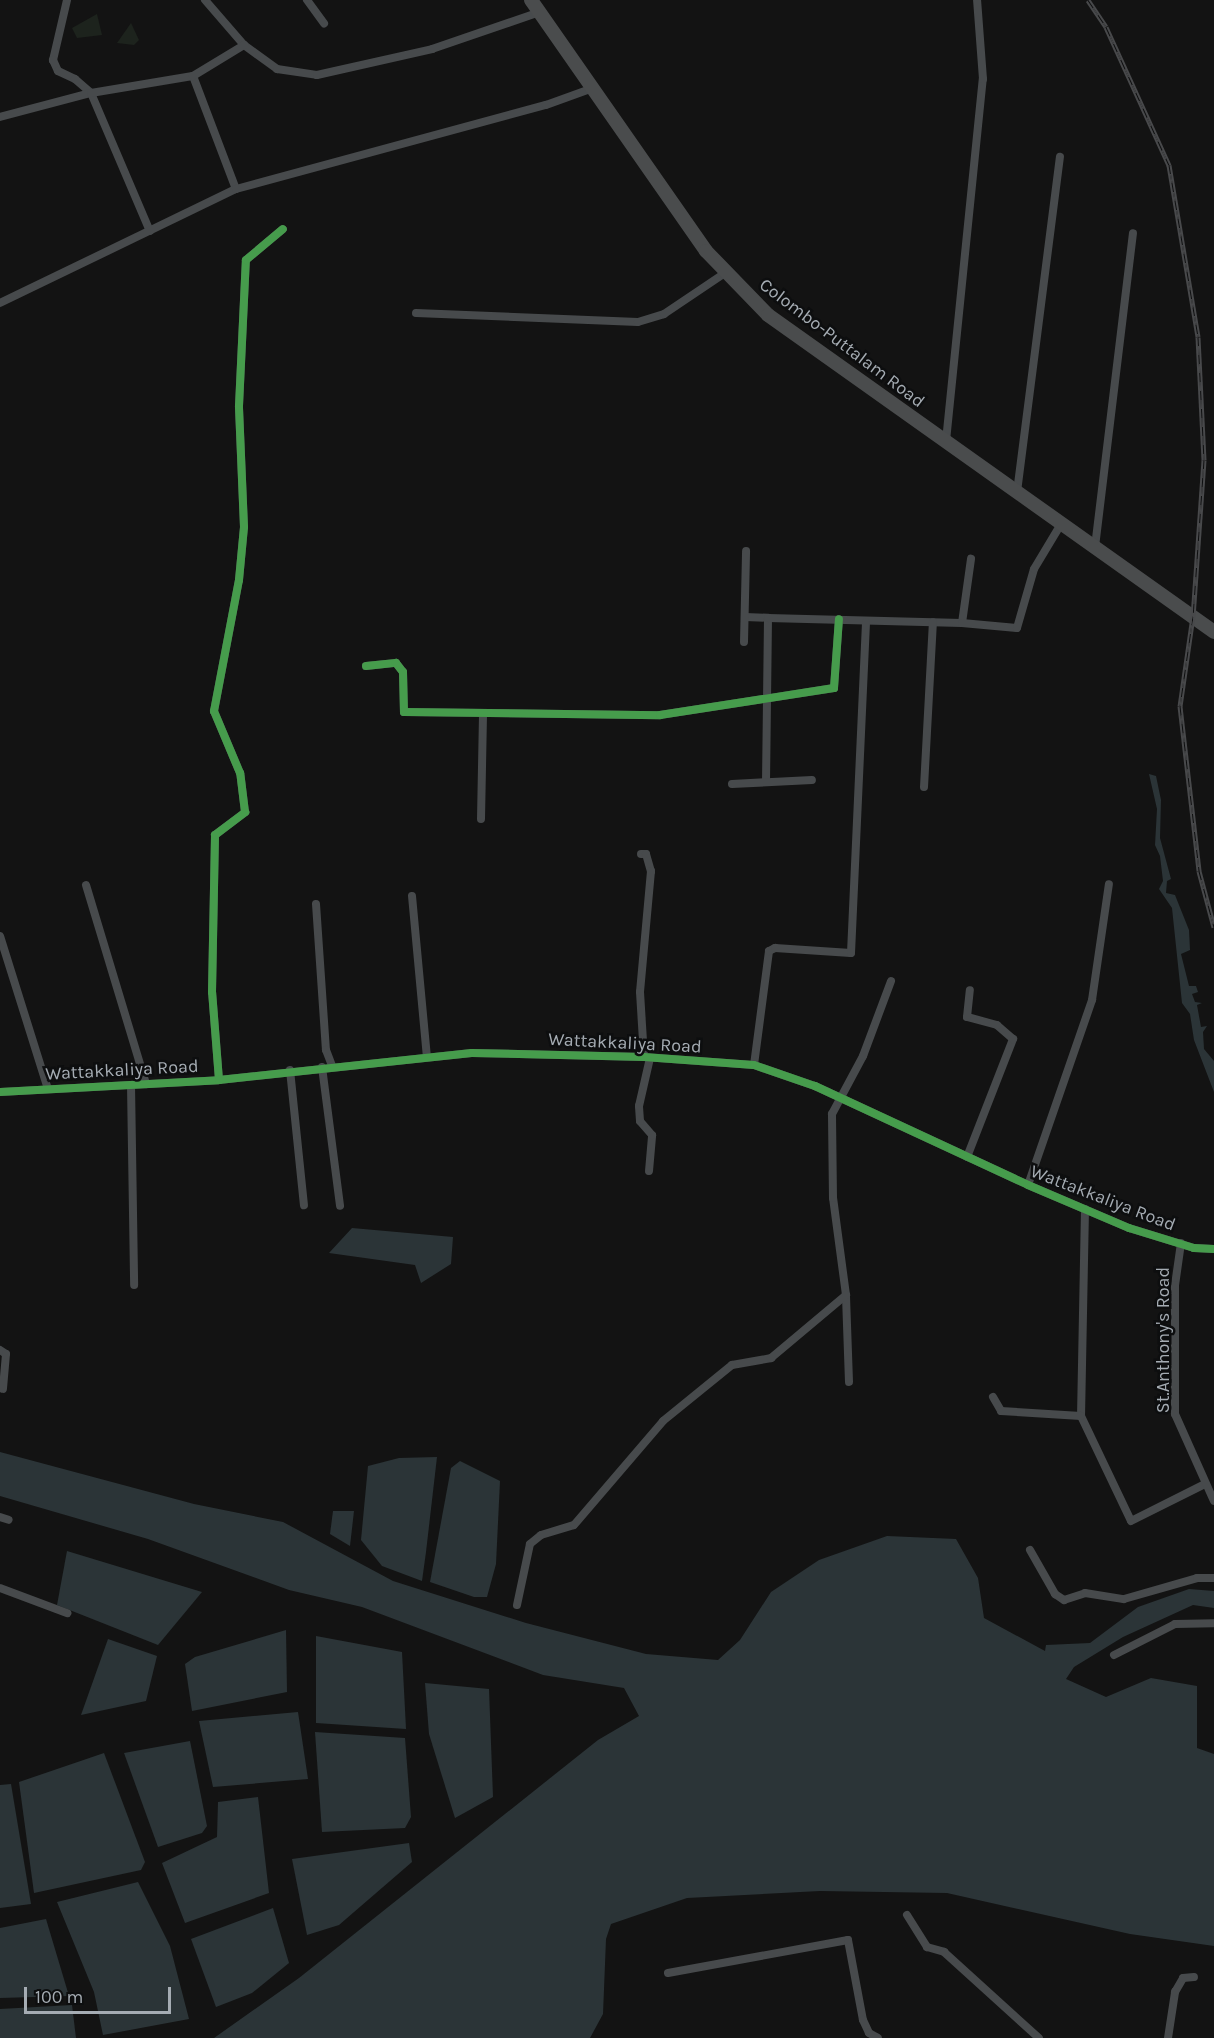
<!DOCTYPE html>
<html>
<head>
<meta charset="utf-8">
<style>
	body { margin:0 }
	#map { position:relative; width:1214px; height:2038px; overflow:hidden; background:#131313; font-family:Karla,sans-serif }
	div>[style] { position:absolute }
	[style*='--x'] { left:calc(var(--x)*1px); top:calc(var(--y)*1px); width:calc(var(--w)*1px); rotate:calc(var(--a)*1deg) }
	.green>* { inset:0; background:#1d231d }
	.water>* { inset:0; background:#2b3437 }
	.minor>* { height:8px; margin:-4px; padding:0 4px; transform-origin:4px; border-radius:4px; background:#474a4c }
	.trunk>* { height:14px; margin:-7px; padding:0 7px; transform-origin:7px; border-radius:7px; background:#4a4c4d }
	.rail>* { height:5px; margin-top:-2.5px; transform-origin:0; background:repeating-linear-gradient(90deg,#0d0e0f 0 9px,#48494b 0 18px); box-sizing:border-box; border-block:2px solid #48494b }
	.cycleway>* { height:8px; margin:-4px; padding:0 4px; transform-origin:4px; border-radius:4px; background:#469c4c }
	span { translate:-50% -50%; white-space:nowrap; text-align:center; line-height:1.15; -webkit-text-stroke:5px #0d0e0f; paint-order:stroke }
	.street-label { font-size:18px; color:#a5acb3 }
	.scale { position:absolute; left:24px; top:1987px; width:147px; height:27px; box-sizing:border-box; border:3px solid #a5acb3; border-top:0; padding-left:8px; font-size:18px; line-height:21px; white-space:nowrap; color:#a5acb3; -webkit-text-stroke:4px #0d0e0f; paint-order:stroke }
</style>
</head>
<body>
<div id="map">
	<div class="green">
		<div style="clip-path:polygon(97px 14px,102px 35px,77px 38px,72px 28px)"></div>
		<div style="clip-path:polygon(131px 23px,139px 40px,134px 45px,117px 43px)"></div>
	</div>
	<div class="water">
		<div style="clip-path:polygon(1149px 774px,1156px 776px,1161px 800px,1160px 838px,1171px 879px,1167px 881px,1166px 893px,1175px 895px,1189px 930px,1190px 950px,1181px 954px,1189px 986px,1196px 986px,1198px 992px,1192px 994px,1195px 1002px,1202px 1003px,1197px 1005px,1201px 1027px,1207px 1026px,1203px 1032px,1204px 1049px,1214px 1061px,1214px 1092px,1194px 1040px,1190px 1014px,1182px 1003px,1172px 908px,1159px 889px,1163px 881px,1160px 856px,1155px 845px,1157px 809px)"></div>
		<div style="clip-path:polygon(352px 1228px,453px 1237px,451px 1264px,421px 1283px,415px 1265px,329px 1253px)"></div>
		<div style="clip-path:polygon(0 1452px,194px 1504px,283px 1522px,393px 1581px,526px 1623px,646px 1654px,718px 1660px,740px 1640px,771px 1592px,819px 1560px,887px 1536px,956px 1539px,978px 1578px,984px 1618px,1045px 1651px,1046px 1645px,1090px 1643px,1138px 1607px,1189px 1589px,1214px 1591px,1214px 1608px,1193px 1605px,1123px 1637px,1074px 1667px,1066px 1679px,1106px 1697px,1151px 1678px,1197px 1686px,1197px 1748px,1214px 1754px,1214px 1946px,1130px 1934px,947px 1893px,820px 1891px,687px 1898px,611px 1924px,606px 1939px,603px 2014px,590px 2038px,214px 2038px,299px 1978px,598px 1740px,639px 1716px,624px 1688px,543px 1675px,362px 1607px,289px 1590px,148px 1539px,0 1496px)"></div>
		<div style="clip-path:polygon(437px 1457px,426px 1552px,422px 1581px,382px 1566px,361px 1540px,368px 1466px,399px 1458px)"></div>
		<div style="clip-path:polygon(460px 1461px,500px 1481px,496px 1564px,487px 1597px,474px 1597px,430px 1582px,451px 1468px)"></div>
		<div style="clip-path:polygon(333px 1511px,354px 1511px,350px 1546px,330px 1534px)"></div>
		<div style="clip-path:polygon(67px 1551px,202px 1592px,158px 1645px,57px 1605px)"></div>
		<div style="clip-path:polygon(286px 1630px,287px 1692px,192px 1711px,185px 1664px,195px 1657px)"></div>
		<div style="clip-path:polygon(316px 1636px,402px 1652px,406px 1729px,316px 1723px)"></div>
		<div style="clip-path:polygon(108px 1639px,157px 1656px,146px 1701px,81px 1715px)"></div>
		<div style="clip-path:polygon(425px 1683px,489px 1689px,493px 1797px,455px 1818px,429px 1734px)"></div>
		<div style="clip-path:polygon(298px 1712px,308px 1779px,213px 1787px,199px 1721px)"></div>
		<div style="clip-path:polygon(315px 1732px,405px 1738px,411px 1817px,405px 1828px,322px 1832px)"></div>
		<div style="clip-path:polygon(190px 1741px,207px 1826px,202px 1833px,158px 1847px,124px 1753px)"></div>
		<div style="clip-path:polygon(104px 1753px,145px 1862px,141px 1870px,34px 1893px,19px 1782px)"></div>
		<div style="clip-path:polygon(11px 1784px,31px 1904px,0 1908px,0 1785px)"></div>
		<div style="clip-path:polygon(258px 1797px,269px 1893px,185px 1923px,162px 1863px,217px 1837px,218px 1802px)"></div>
		<div style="clip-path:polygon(409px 1843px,412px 1862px,339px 1925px,307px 1935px,292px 1859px)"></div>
		<div style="clip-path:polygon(138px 1882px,170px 1946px,189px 2019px,103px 2035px,94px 1992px,57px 1902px)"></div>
		<div style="clip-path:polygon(273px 1908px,289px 1963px,252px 1993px,216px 2007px,191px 1939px)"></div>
		<div style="clip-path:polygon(46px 1919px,69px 1996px,0 1998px,0 1928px)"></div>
		<div style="clip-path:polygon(72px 2005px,76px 2038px,0 2038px,0 2009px)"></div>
	</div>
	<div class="minor">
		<div style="--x:67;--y:0;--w:62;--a:103.1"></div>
		<div style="--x:53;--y:60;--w:12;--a:66"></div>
		<div style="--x:58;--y:71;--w:19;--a:25"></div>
		<div style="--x:75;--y:79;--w:21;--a:41"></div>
		<div style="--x:91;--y:93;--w:150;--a:66.9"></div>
		<div style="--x:205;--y:0;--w:60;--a:49.1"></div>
		<div style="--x:244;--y:45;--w:41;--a:36"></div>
		<div style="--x:277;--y:69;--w:40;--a:8.5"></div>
		<div style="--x:317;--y:75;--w:118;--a:-12.7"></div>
		<div style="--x:432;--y:49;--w:114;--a:-18.9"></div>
		<div style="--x:307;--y:0;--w:29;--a:54"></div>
		<div style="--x:193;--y:76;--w:121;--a:69.2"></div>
		<div style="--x:0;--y:117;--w:94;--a:-14.8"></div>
		<div style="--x:91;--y:93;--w:103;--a:-9.5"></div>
		<div style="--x:193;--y:76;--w:60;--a:-31.3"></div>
		<div style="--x:0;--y:303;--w:262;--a:-25.8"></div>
		<div style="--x:236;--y:189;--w:321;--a:-15.2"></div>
		<div style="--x:546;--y:105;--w:50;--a:-19.9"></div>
		<div style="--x:416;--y:313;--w:222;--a:2.3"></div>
		<div style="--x:638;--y:322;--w:27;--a:-17"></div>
		<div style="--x:664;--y:314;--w:73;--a:-33.9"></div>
		<div style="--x:946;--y:441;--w:364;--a:-84.2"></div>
		<div style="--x:983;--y:79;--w:79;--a:-94.3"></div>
		<div style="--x:1017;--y:492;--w:338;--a:-82.7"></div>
		<div style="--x:1095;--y:547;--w:316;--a:-83.1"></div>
		<div style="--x:745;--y:617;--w:23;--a:2"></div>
		<div style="--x:962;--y:623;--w:65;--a:-82"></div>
		<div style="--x:744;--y:642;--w:91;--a:-88.7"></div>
		<div style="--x:366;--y:666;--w:30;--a:-6"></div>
		<div style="--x:396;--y:663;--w:11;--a:52"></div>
		<div style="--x:403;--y:672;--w:40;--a:88.6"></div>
		<div style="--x:404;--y:712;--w:256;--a:0.7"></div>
		<div style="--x:660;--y:715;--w:176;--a:-8.8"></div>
		<div style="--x:834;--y:688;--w:69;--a:-85.9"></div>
		<div style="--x:766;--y:782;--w:164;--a:-89.3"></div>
		<div style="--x:768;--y:618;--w:194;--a:1.5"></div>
		<div style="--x:962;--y:623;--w:55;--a:5.2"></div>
		<div style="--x:1017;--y:628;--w:61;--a:-73.9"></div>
		<div style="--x:1034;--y:569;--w:52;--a:-59"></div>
		<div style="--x:732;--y:784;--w:80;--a:-2.9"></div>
		<div style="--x:924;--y:787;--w:165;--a:-86.9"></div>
		<div style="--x:481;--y:819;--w:105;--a:-88.9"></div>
		<div style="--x:641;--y:854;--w:5;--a:0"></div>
		<div style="--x:646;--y:854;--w:18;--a:74"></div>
		<div style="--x:651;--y:871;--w:121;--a:95.2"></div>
		<div style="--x:640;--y:992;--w:65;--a:86.5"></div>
		<div style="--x:86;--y:885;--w:208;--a:73.2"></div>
		<div style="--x:412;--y:896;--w:162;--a:84.7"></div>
		<div style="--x:316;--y:904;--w:146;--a:86.1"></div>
		<div style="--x:326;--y:1050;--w:17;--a:69"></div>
		<div style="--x:0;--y:936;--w:160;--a:72.6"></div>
		<div style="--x:754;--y:1065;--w:115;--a:-82.5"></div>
		<div style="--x:769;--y:951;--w:7;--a:-27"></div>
		<div style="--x:775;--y:948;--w:76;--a:3.8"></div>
		<div style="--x:851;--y:953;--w:331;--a:-87.4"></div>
		<div style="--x:322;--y:1067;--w:140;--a:82.6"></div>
		<div style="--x:290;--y:1070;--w:136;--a:84.1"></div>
		<div style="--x:219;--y:1080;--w:88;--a:-94.5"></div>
		<div style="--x:212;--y:992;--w:157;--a:-88.9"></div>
		<div style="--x:215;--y:835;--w:38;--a:-37"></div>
		<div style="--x:245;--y:812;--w:39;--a:-97"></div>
		<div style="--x:240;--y:773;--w:67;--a:-112.8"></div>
		<div style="--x:214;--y:711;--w:133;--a:-79.2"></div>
		<div style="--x:239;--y:580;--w:53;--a:-84.6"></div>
		<div style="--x:244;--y:527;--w:121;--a:-92.4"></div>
		<div style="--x:239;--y:406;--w:146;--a:-87.3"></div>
		<div style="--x:246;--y:260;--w:48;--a:-40"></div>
		<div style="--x:131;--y:1085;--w:200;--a:89.1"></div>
		<div style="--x:0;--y:1092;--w:219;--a:-3.1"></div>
		<div style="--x:219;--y:1080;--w:254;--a:-6.1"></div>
		<div style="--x:472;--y:1053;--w:172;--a:1.3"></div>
		<div style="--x:644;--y:1057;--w:110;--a:4.2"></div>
		<div style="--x:754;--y:1065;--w:65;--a:19"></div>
		<div style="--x:815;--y:1086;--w:235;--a:24.9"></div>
		<div style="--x:1028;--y:1185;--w:110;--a:23.1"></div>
		<div style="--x:1129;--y:1228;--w:68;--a:17.1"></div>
		<div style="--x:1194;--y:1248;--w:20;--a:3"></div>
		<div style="--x:967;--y:1157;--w:127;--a:-68.7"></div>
		<div style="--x:1013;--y:1039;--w:21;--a:-139"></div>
		<div style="--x:997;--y:1025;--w:31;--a:-165"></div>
		<div style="--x:967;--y:1017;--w:27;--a:-84"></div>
		<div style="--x:649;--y:1171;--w:36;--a:-85"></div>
		<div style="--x:652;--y:1135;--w:18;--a:-131"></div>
		<div style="--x:640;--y:1121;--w:15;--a:-94"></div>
		<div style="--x:639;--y:1106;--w:49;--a:-77.1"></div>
		<div style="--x:1028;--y:1185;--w:196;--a:-70.9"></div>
		<div style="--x:1092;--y:1000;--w:117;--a:-81.7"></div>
		<div style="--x:1085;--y:1209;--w:207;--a:91.1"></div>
		<div style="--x:1081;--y:1416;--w:116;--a:64.5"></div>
		<div style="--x:1131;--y:1521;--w:83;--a:-26.6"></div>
		<div style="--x:1181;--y:1243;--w:42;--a:98.1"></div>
		<div style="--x:1175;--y:1285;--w:129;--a:90"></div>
		<div style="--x:1175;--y:1414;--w:95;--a:65.9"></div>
		<div style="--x:0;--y:1350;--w:7;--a:34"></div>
		<div style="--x:6;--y:1354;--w:35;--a:95"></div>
		<div style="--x:849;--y:1382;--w:87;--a:-92"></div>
		<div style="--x:846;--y:1295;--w:98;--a:-97.6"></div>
		<div style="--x:833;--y:1198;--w:84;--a:-90.7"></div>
		<div style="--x:832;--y:1114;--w:66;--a:-61.9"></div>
		<div style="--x:863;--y:1056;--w:80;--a:-69.5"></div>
		<div style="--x:993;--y:1397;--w:16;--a:60"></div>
		<div style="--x:1001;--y:1411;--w:80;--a:3.6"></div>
		<div style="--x:0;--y:1517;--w:9;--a:18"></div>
		<div style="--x:1030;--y:1550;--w:51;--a:60.4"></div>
		<div style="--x:1055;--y:1594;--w:11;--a:34"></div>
		<div style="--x:1064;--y:1600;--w:22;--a:-18"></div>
		<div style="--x:1085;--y:1593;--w:39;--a:9"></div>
		<div style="--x:1124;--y:1599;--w:76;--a:-16"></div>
		<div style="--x:1197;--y:1578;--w:17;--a:0"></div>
		<div style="--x:0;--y:1588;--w:72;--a:20.5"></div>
		<div style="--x:517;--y:1605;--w:62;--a:-78"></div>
		<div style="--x:530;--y:1544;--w:14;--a:-39"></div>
		<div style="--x:541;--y:1535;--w:34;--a:-17"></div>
		<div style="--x:574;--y:1525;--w:137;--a:-49.4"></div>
		<div style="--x:663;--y:1421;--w:89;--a:-39.1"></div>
		<div style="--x:732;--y:1365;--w:40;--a:-10"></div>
		<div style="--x:771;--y:1358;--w:98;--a:-40"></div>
		<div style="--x:1114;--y:1655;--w:68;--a:-26.9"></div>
		<div style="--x:1175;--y:1624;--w:39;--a:-1"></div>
		<div style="--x:907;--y:1915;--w:38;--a:58"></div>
		<div style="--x:927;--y:1947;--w:18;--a:16"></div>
		<div style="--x:944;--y:1952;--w:128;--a:42.2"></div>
		<div style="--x:668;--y:1973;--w:183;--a:-10.4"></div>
		<div style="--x:848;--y:1940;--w:81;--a:79.4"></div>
		<div style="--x:863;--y:2020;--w:14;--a:65"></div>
		<div style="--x:869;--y:2033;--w:10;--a:29"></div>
		<div style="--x:1168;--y:2038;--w:47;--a:-81.3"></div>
		<div style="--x:1175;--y:1992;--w:16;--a:-60"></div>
		<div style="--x:1183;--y:1978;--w:11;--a:-5"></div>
	</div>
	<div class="trunk">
		<div style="--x:531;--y:0;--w:306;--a:55.1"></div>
		<div style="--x:706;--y:251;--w:89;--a:45.9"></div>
		<div style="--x:768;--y:315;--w:547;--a:35.4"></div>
	</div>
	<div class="rail">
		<div style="--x:1088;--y:0;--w:32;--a:56"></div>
		<div style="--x:1106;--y:27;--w:152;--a:65.5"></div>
		<div style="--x:1169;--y:165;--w:174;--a:80.4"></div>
		<div style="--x:1198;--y:337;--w:123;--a:87.2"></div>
		<div style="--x:1204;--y:460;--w:156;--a:94"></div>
		<div style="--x:1193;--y:616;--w:91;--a:98.2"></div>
		<div style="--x:1180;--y:706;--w:166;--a:83.4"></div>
		<div style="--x:1199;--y:871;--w:58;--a:75"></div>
	</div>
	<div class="cycleway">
		<div style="--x:366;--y:666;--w:30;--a:-6"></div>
		<div style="--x:396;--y:663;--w:11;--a:52"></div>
		<div style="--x:403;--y:672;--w:40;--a:88.6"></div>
		<div style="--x:404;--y:712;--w:256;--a:0.7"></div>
		<div style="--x:660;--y:715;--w:176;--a:-8.8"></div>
		<div style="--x:834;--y:688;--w:69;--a:-85.9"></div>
		<div style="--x:219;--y:1080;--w:88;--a:-94.5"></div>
		<div style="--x:212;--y:992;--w:157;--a:-88.9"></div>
		<div style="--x:215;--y:835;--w:38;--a:-37"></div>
		<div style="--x:245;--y:812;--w:39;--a:-97"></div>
		<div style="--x:240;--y:773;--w:67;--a:-112.8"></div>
		<div style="--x:214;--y:711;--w:133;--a:-79.2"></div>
		<div style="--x:239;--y:580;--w:53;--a:-84.6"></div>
		<div style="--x:244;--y:527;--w:121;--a:-92.4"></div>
		<div style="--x:239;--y:406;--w:146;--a:-87.3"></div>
		<div style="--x:246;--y:260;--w:48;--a:-40"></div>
		<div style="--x:0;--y:1092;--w:219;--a:-3.1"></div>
		<div style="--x:219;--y:1080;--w:254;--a:-6.1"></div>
		<div style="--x:472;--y:1053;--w:172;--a:1.3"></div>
		<div style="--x:644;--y:1057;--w:110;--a:4.2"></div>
		<div style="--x:754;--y:1065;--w:65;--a:19"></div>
		<div style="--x:815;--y:1086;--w:235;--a:24.9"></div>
		<div style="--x:1028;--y:1185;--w:110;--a:23.1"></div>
		<div style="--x:1129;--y:1228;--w:68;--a:17.1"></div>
		<div style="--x:1194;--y:1248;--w:20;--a:3"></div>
	</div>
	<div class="street-label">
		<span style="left:842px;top:343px;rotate:37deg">Colombo-Puttalam Road</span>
		<span style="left:625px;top:1043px;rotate:3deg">Wattakkaliya Road</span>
		<span style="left:122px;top:1070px;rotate:-3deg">Wattakkaliya Road</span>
		<span style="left:1103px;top:1198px;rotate:21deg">Wattakkaliya Road</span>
		<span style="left:1163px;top:1340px;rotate:-90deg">St.Anthony's Road</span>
	</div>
	<div class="scale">100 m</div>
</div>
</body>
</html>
